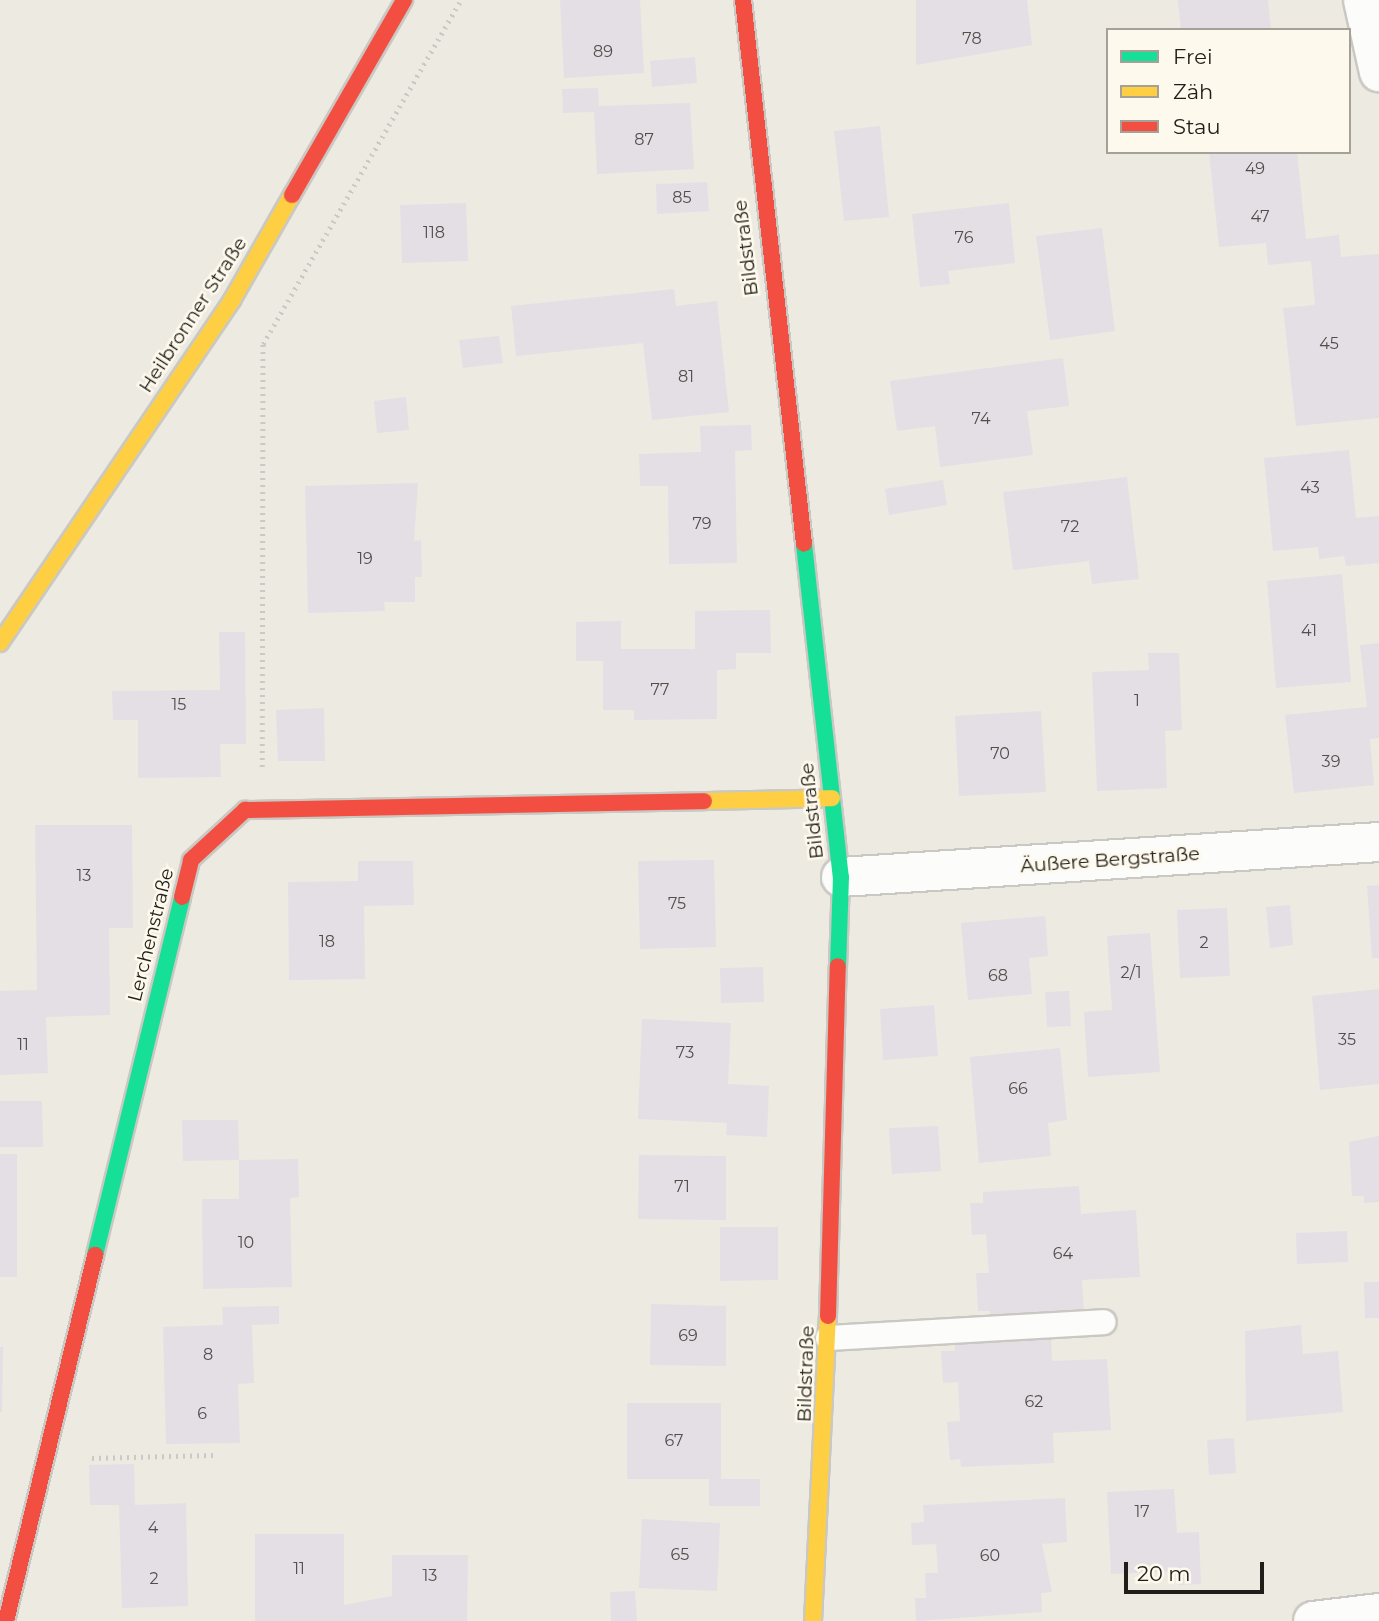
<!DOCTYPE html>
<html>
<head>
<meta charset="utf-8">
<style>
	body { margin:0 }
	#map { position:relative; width:1379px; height:1621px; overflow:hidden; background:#edeae2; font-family:Montserrat,sans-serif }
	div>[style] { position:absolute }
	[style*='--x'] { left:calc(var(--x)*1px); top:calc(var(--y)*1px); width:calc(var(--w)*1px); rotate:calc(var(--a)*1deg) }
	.building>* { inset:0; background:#e4dfe5 }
	.path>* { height:4.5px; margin-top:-2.25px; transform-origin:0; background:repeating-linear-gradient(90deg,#cac9c6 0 2px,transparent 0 7px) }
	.roads { filter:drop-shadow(2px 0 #cac8c2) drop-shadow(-2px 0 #cac8c2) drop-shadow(0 2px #cac8c2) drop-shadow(0 -2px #cac8c2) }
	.lane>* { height:24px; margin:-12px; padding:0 12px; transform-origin:12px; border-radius:12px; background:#fcfcfb }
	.street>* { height:38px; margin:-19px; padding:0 19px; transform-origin:19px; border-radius:19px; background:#fcfcfb }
	.fast>* { height:16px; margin:-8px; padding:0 8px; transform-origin:8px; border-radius:8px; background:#16e098 }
	.slow>* { height:16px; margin:-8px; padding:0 8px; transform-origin:8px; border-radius:8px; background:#ffcf43 }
	.jam>* { height:16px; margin:-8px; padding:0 8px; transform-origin:8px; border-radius:8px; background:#f24e42 }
	span { translate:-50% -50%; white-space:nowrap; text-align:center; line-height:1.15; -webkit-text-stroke:5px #fef9ed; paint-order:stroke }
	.number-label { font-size:16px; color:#514e4c }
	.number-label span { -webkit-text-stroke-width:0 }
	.street-label { font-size:19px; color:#201e19 }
	.legend { position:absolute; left:1106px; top:28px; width:245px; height:126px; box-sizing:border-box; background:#fef9ed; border:2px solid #a5a198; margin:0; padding:9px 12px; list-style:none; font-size:21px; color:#201e19 }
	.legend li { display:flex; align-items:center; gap:14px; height:35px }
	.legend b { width:35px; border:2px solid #a5a198 }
	.scale { position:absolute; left:1124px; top:1562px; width:140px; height:32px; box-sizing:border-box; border:4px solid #201e19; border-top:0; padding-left:9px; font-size:21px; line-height:24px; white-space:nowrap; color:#201e19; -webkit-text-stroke:5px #fef9ed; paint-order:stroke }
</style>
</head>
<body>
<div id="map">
	<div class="building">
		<div style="clip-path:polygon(560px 0,640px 0,644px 73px,564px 78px)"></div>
		<div style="clip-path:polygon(916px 0,1027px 0,1032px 45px,916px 65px)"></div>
		<div style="clip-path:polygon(1178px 0,1268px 0,1271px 30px,1181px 30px)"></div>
		<div style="clip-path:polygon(695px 57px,697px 83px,652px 87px,650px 61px)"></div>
		<div style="clip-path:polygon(598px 88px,599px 106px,690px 103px,694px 169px,597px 174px,594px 112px,563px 113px,562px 89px)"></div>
		<div style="clip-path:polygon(880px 126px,889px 217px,844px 221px,834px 131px)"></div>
		<div style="clip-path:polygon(1209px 152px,1297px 152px,1306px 239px,1339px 235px,1341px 257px,1379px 254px,1379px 418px,1296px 426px,1283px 308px,1315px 305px,1311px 261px,1268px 265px,1266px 243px,1219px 247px)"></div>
		<div style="clip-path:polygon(707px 182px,709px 211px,657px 214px,656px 184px)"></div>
		<div style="clip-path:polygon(466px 203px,468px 261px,402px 263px,400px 205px)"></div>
		<div style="clip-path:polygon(1009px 203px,1015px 263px,948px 271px,950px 284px,920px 287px,912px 214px)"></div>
		<div style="clip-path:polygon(1102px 228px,1115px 331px,1050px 340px,1036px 236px)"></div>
		<div style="clip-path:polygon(674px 289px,676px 306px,717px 301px,729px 412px,652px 420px,643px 343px,516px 356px,511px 306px)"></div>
		<div style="clip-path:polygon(499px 336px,503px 363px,463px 368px,459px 340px)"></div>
		<div style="clip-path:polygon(1063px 358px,1069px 406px,1027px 411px,1033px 455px,940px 467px,935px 426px,897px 431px,890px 381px)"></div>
		<div style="clip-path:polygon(406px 397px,409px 430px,377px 433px,374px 401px)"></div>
		<div style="clip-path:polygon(751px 425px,752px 450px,735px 451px,737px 563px,669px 564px,668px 486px,640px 486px,639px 454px,701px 452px,700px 426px)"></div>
		<div style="clip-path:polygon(1349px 450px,1356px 518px,1379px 516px,1379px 563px,1346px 566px,1344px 556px,1319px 559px,1318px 547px,1273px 551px,1264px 458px)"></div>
		<div style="clip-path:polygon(1127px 477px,1139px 579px,1092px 584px,1089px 561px,1013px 570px,1003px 492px)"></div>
		<div style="clip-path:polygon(943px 480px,947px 505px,889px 515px,885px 489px)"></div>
		<div style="clip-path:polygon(418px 483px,414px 541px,421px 540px,422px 577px,415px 577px,415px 602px,384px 602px,385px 611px,308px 613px,305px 486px)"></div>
		<div style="clip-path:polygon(1342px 574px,1351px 682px,1276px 688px,1267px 581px)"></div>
		<div style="clip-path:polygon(770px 610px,771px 653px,736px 653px,736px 669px,717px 670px,717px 719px,634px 720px,634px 710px,603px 710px,603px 661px,576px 661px,576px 622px,621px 621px,621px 649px,695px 649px,695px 611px)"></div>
		<div style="clip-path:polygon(219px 632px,245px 632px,246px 744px,220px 744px,221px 777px,138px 778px,138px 720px,113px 720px,112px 691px,220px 690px)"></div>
		<div style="clip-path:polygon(1379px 643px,1379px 738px,1370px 739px,1374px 785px,1294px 793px,1285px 715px,1367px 707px,1360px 645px)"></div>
		<div style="clip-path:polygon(1148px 653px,1179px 653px,1182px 730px,1165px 731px,1167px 788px,1097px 791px,1092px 672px,1149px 670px)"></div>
		<div style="clip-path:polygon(324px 708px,325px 761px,278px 761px,276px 710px)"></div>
		<div style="clip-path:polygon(1041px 711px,1046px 792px,959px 796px,955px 716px)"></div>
		<div style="clip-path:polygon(35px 825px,132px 825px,133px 928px,109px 928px,110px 1015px,46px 1017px,48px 1073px,0 1075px,0 991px,37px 990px)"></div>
		<div style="clip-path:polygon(714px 860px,716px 947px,640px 949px,638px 861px)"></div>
		<div style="clip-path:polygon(358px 861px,413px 861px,414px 905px,364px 906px,365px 979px,289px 980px,288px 882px,358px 881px)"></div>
		<div style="clip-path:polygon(1379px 885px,1379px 958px,1372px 958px,1367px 886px)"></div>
		<div style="clip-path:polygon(1290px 905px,1293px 945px,1270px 948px,1266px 907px)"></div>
		<div style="clip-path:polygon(1227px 908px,1230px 976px,1180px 978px,1177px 910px)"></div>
		<div style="clip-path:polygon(1045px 916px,1048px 956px,1029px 958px,1032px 994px,968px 1000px,961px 923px)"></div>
		<div style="clip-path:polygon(1150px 933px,1160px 1072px,1088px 1077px,1084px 1012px,1112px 1010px,1107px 936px)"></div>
		<div style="clip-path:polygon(763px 967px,764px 1002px,721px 1003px,720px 968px)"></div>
		<div style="clip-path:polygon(1379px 989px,1379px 1084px,1320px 1090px,1312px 996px)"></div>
		<div style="clip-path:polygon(1069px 991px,1071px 1026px,1047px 1027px,1045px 992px)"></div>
		<div style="clip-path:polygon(934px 1005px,938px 1056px,883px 1060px,880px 1009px)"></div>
		<div style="clip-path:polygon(642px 1019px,731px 1023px,728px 1084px,769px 1086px,767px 1137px,726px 1135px,727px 1123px,638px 1119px)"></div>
		<div style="clip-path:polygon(1060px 1048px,1067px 1120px,1048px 1123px,1051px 1156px,979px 1163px,970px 1057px)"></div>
		<div style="clip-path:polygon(0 1101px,42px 1101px,43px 1147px,0 1147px)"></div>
		<div style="clip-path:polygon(182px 1120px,238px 1120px,239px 1160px,183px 1161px)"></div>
		<div style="clip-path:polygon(938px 1126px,941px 1171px,892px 1174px,889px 1128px)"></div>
		<div style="clip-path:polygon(1379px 1136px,1379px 1202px,1364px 1203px,1364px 1196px,1352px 1196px,1349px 1142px)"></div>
		<div style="clip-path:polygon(0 1154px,17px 1154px,17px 1277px,0 1277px)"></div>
		<div style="clip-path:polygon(639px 1155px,726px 1156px,726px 1220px,638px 1219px)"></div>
		<div style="clip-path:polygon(298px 1159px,299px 1197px,290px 1198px,292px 1287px,203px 1289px,202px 1199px,239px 1199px,239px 1160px)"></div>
		<div style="clip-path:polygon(1079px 1186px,1081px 1214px,1136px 1210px,1140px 1277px,1082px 1280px,1084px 1314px,990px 1319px,990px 1311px,978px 1311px,976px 1273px,989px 1273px,986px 1234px,972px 1235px,970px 1203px,983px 1203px,983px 1192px)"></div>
		<div style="clip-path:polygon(720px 1227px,778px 1227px,778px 1280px,720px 1281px)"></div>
		<div style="clip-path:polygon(1347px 1231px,1348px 1262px,1297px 1264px,1296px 1233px)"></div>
		<div style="clip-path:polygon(1364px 1282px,1379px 1282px,1379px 1318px,1365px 1318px)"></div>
		<div style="clip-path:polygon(651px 1304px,726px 1306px,726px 1366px,650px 1365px)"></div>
		<div style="clip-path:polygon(279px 1306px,279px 1324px,252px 1325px,254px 1383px,238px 1384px,240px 1443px,166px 1444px,163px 1327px,223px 1325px,222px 1307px)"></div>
		<div style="clip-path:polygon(1301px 1325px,1303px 1354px,1338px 1351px,1343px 1412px,1246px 1421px,1245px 1331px)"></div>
		<div style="clip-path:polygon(1051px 1335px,1052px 1361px,1107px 1359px,1111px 1430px,1053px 1433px,1054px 1463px,961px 1467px,960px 1459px,950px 1460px,947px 1422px,960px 1421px,958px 1382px,943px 1383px,941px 1351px,955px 1351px,954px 1339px)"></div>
		<div style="clip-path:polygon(0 1347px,3px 1347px,2px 1412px,0 1412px)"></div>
		<div style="clip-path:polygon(627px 1403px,721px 1403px,721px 1479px,760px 1479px,760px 1506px,709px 1506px,709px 1479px,627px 1479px)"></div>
		<div style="clip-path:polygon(1234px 1438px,1236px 1473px,1209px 1475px,1207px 1440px)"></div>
		<div style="clip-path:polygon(134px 1464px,135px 1505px,186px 1503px,188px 1606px,122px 1608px,119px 1505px,90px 1505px,89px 1465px)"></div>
		<div style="clip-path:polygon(1174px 1489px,1177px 1533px,1199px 1532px,1201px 1584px,1179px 1585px,1178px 1571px,1111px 1574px,1107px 1492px)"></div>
		<div style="clip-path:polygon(1065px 1498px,1067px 1542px,1042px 1544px,1052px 1592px,1041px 1593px,1042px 1612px,916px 1621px,915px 1598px,926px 1598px,925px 1573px,938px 1573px,936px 1544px,912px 1545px,911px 1523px,924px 1522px,923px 1505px)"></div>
		<div style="clip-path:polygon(642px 1519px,720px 1523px,717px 1591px,639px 1588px)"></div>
		<div style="clip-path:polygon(255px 1534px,344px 1534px,344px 1605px,392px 1596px,392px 1555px,468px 1555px,467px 1621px,255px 1621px)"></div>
		<div style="clip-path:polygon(635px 1591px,637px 1621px,611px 1621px,610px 1592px)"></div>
	</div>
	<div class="path">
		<div style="--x:262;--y:767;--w:423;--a:-89.9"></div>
		<div style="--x:263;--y:344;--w:397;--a:-60.1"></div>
		<div style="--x:92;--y:1458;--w:121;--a:-1.4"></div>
	</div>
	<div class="roads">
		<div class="lane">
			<div style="--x:828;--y:1338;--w:276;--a:-3.3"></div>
		</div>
		<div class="street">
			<div style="--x:1363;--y:0;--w:74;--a:77.5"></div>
			<div style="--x:841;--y:877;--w:539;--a:-3.72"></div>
			<div style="--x:1313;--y:1621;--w:66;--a:-6.9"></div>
		</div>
		<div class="fast">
			<div style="--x:804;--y:544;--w:335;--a:83.7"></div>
			<div style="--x:841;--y:877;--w:89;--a:91.9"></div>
			<div style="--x:95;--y:1255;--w:368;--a:-76.3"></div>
		</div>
		<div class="slow">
			<div style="--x:0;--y:643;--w:414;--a:-55.9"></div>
			<div style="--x:232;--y:300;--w:121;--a:-60.3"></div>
			<div style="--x:704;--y:801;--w:128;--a:-1.3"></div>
			<div style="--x:813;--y:1621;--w:305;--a:-87.2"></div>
		</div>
		<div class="jam">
			<div style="--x:743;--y:0;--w:547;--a:83.6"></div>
			<div style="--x:292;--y:195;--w:225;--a:-60.1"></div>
			<div style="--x:182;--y:897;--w:38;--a:-76"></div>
			<div style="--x:191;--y:860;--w:74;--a:-42.8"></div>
			<div style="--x:245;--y:810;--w:459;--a:-1.1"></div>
			<div style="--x:828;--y:1316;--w:350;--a:-88.4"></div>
			<div style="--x:6;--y:1621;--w:377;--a:-76.3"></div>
		</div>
	</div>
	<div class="number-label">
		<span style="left:972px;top:39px">78</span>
		<span style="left:603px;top:52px">89</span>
		<span style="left:644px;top:140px">87</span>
		<span style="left:1255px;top:169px">49</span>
		<span style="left:682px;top:198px">85</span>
		<span style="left:1260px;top:217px">47</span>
		<span style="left:434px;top:233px">118</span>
		<span style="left:964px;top:238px">76</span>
		<span style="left:1329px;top:344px">45</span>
		<span style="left:686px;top:377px">81</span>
		<span style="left:981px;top:419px">74</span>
		<span style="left:1310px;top:488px">43</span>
		<span style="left:702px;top:524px">79</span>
		<span style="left:1070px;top:527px">72</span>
		<span style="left:365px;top:559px">19</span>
		<span style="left:1309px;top:631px">41</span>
		<span style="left:660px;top:690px">77</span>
		<span style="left:1137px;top:701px">1</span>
		<span style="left:179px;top:705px">15</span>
		<span style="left:1000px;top:754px">70</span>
		<span style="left:1331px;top:762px">39</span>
		<span style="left:84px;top:876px">13</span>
		<span style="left:677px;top:904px">75</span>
		<span style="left:327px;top:942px">18</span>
		<span style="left:1204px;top:943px">2</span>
		<span style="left:1131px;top:973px">2/1</span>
		<span style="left:998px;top:976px">68</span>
		<span style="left:1347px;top:1040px">35</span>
		<span style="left:23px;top:1045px">11</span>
		<span style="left:685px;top:1053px">73</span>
		<span style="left:1018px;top:1089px">66</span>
		<span style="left:682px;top:1187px">71</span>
		<span style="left:246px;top:1243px">10</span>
		<span style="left:1063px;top:1254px">64</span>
		<span style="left:688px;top:1336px">69</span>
		<span style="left:208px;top:1355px">8</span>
		<span style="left:1034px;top:1402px">62</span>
		<span style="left:202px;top:1414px">6</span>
		<span style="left:674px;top:1441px">67</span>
		<span style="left:1142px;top:1512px">17</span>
		<span style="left:153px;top:1528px">4</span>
		<span style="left:680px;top:1555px">65</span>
		<span style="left:990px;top:1556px">60</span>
		<span style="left:299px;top:1569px">11</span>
		<span style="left:430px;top:1576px">13</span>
		<span style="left:154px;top:1579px">2</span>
	</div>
	<div class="street-label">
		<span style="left:746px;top:248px;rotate:-97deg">Bildstraße</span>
		<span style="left:193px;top:315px;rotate:-57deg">Heilbronner Straße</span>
		<span style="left:812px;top:811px;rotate:-96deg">Bildstraße</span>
		<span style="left:1110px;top:860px;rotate:-4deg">Äußere Bergstraße</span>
		<span style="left:151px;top:935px;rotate:-76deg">Lerchenstraße</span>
		<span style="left:806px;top:1374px;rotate:-88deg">Bildstraße</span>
	</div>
	<ul class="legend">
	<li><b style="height:9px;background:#16e098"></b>Frei</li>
	<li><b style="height:9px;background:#ffcf43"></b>Zäh</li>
	<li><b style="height:9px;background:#f24e42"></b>Stau</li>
	</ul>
	<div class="scale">20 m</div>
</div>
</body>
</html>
